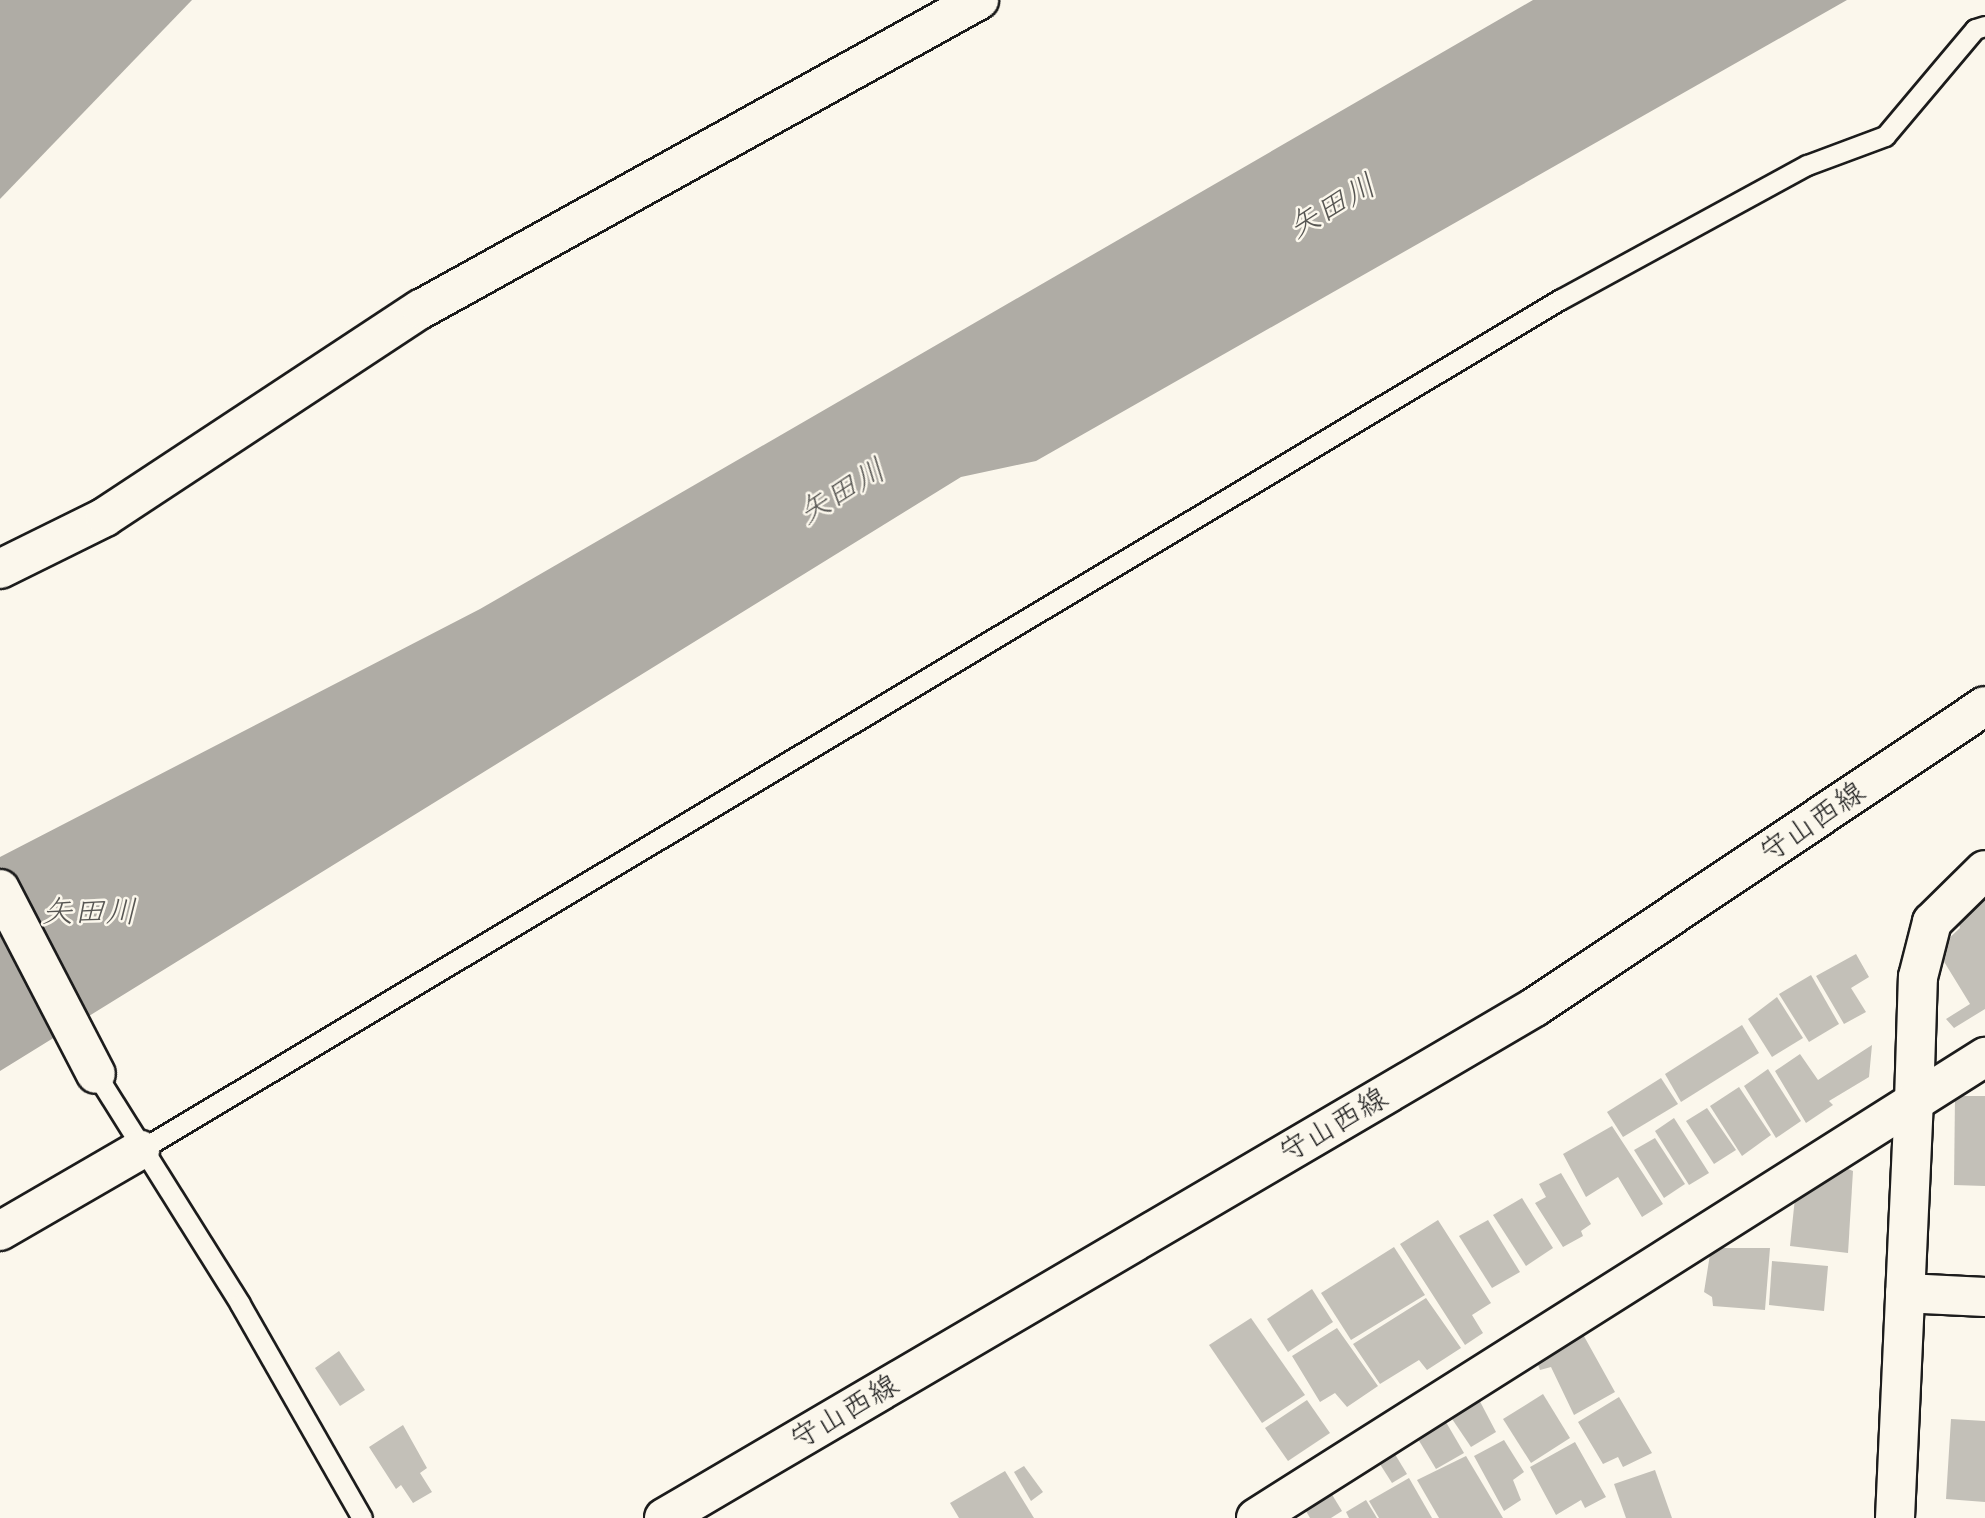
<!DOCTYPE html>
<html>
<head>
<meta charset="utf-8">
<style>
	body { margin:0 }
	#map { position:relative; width:1985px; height:1518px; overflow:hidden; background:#fbf7ec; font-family:Caveat,"Klee One",sans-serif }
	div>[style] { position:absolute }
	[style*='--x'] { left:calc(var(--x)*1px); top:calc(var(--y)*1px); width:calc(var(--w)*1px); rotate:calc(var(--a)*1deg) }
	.water>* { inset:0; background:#afaca5 }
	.building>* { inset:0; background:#c3c0b8 }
	.roads { filter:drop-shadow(2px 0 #1c1c1c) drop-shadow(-2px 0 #1c1c1c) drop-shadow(0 2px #1c1c1c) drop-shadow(0 -2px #1c1c1c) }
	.lane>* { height:19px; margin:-9.5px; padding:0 9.5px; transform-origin:9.5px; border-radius:9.5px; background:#fbf7ec }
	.street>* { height:38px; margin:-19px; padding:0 19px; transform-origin:19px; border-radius:19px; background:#fbf7ec }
	.secondary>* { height:38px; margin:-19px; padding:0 19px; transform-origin:19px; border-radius:19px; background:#fbf7ec }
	span { translate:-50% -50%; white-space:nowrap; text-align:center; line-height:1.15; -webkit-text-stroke:5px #fbf7ec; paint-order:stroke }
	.street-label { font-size:30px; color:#1c1c1c }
	.water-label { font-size:32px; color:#575653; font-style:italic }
</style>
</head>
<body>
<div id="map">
	<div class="water">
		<div style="clip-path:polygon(0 0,192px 0,0 199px)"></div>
		<div style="clip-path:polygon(1533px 0,1847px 0,1036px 461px,961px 477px,0 1071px,0 857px,480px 609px)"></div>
	</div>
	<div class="building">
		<div style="clip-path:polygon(1985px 899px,1985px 1009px,1954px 1028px,1946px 1019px,1970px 1004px,1943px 960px,1945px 942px,1960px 928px,1957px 916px)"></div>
		<div style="clip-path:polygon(1856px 954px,1869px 977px,1851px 988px,1866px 1012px,1844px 1024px,1816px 976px)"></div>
		<div style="clip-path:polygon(1811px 975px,1839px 1024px,1809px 1042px,1779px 994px)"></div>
		<div style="clip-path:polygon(1777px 997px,1803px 1038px,1772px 1057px,1748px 1019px)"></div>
		<div style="clip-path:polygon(1742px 1025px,1759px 1053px,1681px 1102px,1665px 1074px)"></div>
		<div style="clip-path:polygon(1872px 1045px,1869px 1077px,1829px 1101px,1833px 1105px,1806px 1123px,1775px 1071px,1800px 1054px,1818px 1080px)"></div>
		<div style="clip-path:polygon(1768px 1069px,1801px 1121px,1776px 1138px,1744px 1086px)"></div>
		<div style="clip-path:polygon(1661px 1078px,1678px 1104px,1623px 1137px,1607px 1112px)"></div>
		<div style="clip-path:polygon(1739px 1087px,1771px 1135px,1742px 1156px,1710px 1106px)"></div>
		<div style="clip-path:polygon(1955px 1096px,1985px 1096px,1985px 1186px,1954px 1185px)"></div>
		<div style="clip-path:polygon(1707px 1108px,1736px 1150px,1714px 1164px,1686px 1121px)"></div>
		<div style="clip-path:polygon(1674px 1118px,1709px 1173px,1689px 1185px,1655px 1131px)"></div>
		<div style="clip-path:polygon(1612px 1126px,1663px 1204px,1642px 1217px,1618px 1177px,1586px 1197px,1563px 1154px)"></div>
		<div style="clip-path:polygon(1655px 1138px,1685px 1184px,1664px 1198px,1634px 1150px)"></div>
		<div style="clip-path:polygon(1836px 1164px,1853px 1171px,1848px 1253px,1790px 1246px,1796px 1188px)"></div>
		<div style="clip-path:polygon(1561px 1173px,1591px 1224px,1581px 1231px,1583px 1236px,1563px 1247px,1535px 1203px,1546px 1197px,1539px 1184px)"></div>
		<div style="clip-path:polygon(1522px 1198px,1553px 1248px,1526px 1266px,1493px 1215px)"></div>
		<div style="clip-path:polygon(1438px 1220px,1491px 1303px,1472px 1315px,1483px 1333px,1465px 1345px,1400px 1244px)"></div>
		<div style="clip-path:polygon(1488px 1220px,1520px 1272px,1492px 1288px,1459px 1236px)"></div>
		<div style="clip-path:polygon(1394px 1247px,1425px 1295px,1351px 1340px,1321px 1293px)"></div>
		<div style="clip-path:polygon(1711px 1248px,1770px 1248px,1765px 1310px,1713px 1306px,1712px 1297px,1704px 1292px)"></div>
		<div style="clip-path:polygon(1772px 1261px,1828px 1266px,1824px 1311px,1769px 1305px)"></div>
		<div style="clip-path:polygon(1312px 1289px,1333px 1322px,1288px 1352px,1267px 1319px)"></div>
		<div style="clip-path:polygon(1426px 1298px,1461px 1348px,1427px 1370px,1419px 1360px,1380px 1384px,1353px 1344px)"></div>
		<div style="clip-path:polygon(1251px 1318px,1305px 1395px,1262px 1423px,1209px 1345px)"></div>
		<div style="clip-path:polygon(1337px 1328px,1378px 1386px,1347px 1407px,1335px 1393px,1320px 1402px,1292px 1356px)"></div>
		<div style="clip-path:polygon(1580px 1329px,1615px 1392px,1574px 1415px,1551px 1367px,1540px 1370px,1534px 1354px)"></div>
		<div style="clip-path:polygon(339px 1351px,365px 1390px,340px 1406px,315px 1368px)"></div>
		<div style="clip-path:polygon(1475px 1392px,1496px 1432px,1471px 1447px,1446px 1410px)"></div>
		<div style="clip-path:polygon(1543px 1394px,1570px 1438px,1531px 1463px,1503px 1419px)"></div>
		<div style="clip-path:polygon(1619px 1397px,1652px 1453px,1623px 1467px,1618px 1457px,1603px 1464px,1578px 1422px)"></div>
		<div style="clip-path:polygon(1307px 1400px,1330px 1433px,1288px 1461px,1265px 1428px)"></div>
		<div style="clip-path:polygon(1443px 1417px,1464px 1453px,1436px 1469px,1415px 1434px)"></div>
		<div style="clip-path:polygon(1951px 1419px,1985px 1421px,1985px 1502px,1946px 1499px)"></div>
		<div style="clip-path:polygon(403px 1425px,427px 1468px,420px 1473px,432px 1492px,413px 1503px,401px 1485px,396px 1489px,369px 1447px)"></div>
		<div style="clip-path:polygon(1504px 1440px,1524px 1472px,1513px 1480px,1521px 1500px,1504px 1511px,1474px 1456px)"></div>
		<div style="clip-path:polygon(1575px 1442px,1606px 1497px,1585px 1508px,1581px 1500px,1556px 1515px,1530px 1467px)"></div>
		<div style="clip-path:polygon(1393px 1451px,1407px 1474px,1392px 1483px,1378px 1461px)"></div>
		<div style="clip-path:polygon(1466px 1456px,1503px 1518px,1439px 1518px,1417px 1480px)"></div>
		<div style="clip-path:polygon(1024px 1466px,1043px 1492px,1031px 1501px,1014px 1472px)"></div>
		<div style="clip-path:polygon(1655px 1470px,1672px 1518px,1626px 1518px,1614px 1484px)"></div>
		<div style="clip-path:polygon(1005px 1471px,1034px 1518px,959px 1518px,950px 1503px)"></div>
		<div style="clip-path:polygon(1409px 1478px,1432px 1518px,1379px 1518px,1369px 1501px)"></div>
		<div style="clip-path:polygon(1328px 1488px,1342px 1511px,1331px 1518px,1310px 1518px,1302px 1504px)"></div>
		<div style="clip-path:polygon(1366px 1500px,1377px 1518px,1349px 1518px,1346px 1512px)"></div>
	</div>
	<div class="roads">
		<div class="lane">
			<div style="--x:96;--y:1074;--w:271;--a:57.9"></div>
			<div style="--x:240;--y:1304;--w:246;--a:60.3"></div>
			<div style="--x:140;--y:1150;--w:1656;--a:-30.92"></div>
			<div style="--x:1561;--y:299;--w:280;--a:-28.6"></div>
			<div style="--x:1807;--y:165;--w:83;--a:-20.4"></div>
			<div style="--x:1885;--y:136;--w:140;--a:-49.9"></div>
			<div style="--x:1975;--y:29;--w:10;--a:-17"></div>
		</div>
		<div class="street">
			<div style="--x:0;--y:569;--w:117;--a:-26.3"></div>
			<div style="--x:105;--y:517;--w:378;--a:-33.4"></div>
			<div style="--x:421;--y:309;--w:638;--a:-28.98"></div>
			<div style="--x:0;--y:889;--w:208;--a:62.6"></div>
			<div style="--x:1914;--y:1102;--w:125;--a:-88.2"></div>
			<div style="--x:1918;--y:977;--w:57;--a:-75.7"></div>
			<div style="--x:1932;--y:922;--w:74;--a:-44.5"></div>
			<div style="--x:0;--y:1231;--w:162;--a:-30.1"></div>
			<div style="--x:1256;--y:1518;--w:863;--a:-32.31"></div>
		</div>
		<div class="secondary">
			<div style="--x:1905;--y:1293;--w:80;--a:2.9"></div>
			<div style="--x:664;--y:1518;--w:1010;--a:-30.4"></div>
			<div style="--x:1535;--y:1007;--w:541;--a:-33.78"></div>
			<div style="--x:1895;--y:1518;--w:416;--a:-87.4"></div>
		</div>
	</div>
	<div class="street-label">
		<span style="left:1812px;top:822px;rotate:-34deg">守山西線</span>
		<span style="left:1333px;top:1125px;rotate:-30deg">守山西線</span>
		<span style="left:844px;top:1412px;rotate:-30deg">守山西線</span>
	</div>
	<div class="water-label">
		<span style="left:1332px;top:207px;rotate:-30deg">矢田川</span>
		<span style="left:842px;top:492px;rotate:-31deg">矢田川</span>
		<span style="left:89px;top:912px">矢田川</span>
	</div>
</div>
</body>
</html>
